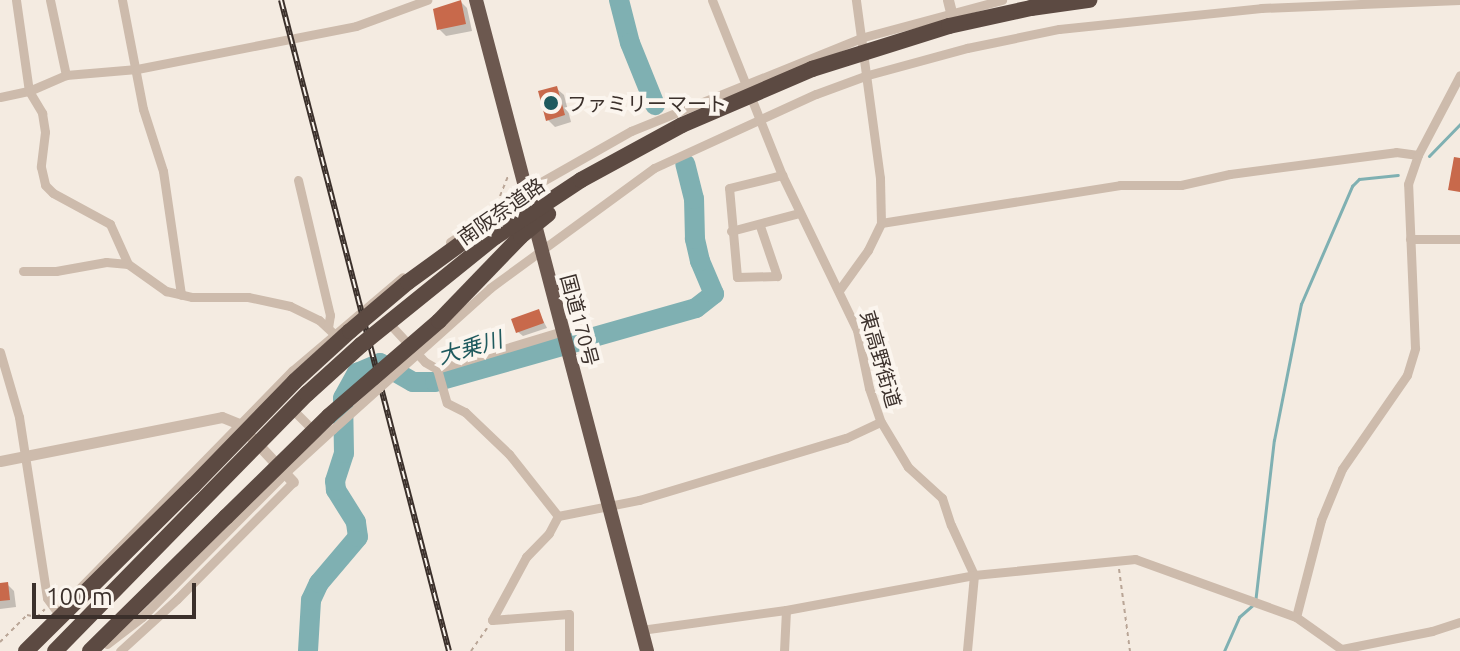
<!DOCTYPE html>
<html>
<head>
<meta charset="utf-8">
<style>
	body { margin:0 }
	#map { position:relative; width:1460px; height:651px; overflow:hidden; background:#f4ebe1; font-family:Ubuntu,"Noto Sans JP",sans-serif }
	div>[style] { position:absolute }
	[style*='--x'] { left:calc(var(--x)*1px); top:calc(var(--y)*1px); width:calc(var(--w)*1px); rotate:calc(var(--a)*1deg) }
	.shadow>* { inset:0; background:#0003 }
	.stream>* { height:3px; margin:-1.5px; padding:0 1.5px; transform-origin:1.5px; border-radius:1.5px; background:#7fb0b2 }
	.river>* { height:20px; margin:-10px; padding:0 10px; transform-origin:10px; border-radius:10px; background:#7fb0b2 }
	.building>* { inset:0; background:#c8694b }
	.path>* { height:2px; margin-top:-1px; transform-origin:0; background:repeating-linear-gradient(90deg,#b9a596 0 4px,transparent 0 8px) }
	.minor>* { height:9px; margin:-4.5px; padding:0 4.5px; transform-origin:4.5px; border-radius:4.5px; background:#cdbbac }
	.tertiary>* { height:11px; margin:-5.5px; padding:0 5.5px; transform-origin:5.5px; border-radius:5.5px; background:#cdbbac }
	.trunk>* { height:14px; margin:-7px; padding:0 7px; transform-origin:7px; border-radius:7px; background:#6c584f }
	.motorway>* { height:16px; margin:-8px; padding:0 8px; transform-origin:8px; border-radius:8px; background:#5c4a42 }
	.rail>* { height:6px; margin-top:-3px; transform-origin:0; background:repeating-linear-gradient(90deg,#fbf5ee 0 9px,#3b302b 0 18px); box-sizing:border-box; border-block:2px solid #3b302b }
	.minor-bridge>* { height:9px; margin:-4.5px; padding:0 4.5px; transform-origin:4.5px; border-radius:4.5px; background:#cdbbac }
	.motorway-bridge>* { height:16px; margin:-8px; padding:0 8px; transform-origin:8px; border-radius:8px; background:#5c4a42 }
	.dots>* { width:22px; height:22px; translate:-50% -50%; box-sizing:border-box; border:4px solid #fbf5ee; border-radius:50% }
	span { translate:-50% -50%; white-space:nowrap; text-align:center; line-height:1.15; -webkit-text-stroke:8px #fbf5ee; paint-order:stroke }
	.poi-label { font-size:20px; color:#3b302b }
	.left { translate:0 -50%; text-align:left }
	.street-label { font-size:20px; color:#3b302b }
	.water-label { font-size:22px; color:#1f5a5e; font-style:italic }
	.scale { position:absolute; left:32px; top:583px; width:164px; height:36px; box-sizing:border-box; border:4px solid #3b302b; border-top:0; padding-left:10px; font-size:24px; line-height:28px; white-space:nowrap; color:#3b302b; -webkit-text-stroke:6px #fbf5ee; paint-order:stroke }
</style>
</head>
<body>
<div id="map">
	<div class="shadow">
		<div style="clip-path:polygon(460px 1px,467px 8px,472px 31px,446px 36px,439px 29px)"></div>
		<div style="clip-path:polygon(556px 88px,564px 95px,571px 122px,555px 127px,548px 120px)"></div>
		<div style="clip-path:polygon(538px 311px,547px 328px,523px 336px,518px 332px)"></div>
		<div style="clip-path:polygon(7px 584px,14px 591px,16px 607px,0 609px,0 585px)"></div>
	</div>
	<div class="stream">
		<div style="--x:1429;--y:156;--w:45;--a:-45.9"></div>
		<div style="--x:1224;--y:651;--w:37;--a:-66"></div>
		<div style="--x:1239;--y:617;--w:21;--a:-41"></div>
		<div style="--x:1255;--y:603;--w:164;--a:-83.4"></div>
		<div style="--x:1274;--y:440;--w:139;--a:-78.8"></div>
		<div style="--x:1301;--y:304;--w:129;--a:-66.6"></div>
		<div style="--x:1352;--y:186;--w:10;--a:-45"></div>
		<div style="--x:1359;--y:179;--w:39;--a:-6"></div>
	</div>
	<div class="river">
		<div style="--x:619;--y:0;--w:44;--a:75.7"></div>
		<div style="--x:630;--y:43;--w:67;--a:68"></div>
		<div style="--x:308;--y:651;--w:51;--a:-86.6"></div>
		<div style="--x:311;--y:600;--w:19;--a:-65"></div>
		<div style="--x:319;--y:583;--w:60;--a:-49.7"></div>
		<div style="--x:358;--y:537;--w:15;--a:-98"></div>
		<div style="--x:356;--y:522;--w:38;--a:-122"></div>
		<div style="--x:336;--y:490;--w:9;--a:-96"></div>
		<div style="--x:335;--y:481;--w:29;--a:-72"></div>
		<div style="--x:344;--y:453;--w:55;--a:-91"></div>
		<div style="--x:343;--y:398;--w:29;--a:-61"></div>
		<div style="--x:357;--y:373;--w:25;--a:-23"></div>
		<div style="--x:380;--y:363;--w:38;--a:30"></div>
		<div style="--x:413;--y:382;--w:22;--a:0"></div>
		<div style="--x:435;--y:382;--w:271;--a:-15.8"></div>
		<div style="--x:696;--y:308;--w:23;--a:-38"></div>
		<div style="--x:714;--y:294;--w:36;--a:-113"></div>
		<div style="--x:700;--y:261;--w:23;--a:-103"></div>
		<div style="--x:695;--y:239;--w:40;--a:-91.4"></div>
		<div style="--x:694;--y:199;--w:36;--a:-104"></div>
	</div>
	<div class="building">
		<div style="clip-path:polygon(461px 0,466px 24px,437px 30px,433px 9px)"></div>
		<div style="clip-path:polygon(557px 86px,565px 115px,546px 121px,538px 91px)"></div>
		<div style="clip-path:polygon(1454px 157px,1460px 158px,1460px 192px,1448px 190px)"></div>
		<div style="clip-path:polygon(539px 309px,544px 323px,516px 333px,511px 319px)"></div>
		<div style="clip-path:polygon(8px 582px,10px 600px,0 601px,0 583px)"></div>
	</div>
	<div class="path">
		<div style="--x:500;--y:196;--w:22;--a:-68"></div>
		<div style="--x:1119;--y:569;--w:83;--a:82.4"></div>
		<div style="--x:58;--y:596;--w:13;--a:-45"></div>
		<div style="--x:0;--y:642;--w:38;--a:-45"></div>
		<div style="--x:27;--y:615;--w:10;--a:11"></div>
		<div style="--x:37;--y:617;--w:11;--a:-45"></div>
		<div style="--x:471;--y:651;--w:28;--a:-55"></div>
	</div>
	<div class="minor">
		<div style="--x:16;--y:0;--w:92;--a:81.9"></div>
		<div style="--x:29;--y:91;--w:26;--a:59"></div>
		<div style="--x:42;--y:113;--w:19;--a:81"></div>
		<div style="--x:45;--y:132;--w:35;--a:97"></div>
		<div style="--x:41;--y:167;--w:18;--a:77"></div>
		<div style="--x:45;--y:185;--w:11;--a:45"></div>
		<div style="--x:53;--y:193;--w:65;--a:28.5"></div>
		<div style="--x:110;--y:224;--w:44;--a:65.8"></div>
		<div style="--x:128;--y:264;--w:47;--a:35.4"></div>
		<div style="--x:166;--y:291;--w:27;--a:13"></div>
		<div style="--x:192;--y:297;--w:56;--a:0"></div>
		<div style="--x:248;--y:297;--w:43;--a:12.1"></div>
		<div style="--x:290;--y:306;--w:32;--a:26"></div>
		<div style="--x:319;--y:320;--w:21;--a:43"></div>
		<div style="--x:50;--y:0;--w:77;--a:78"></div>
		<div style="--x:122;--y:0;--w:111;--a:79.1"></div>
		<div style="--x:143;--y:109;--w:65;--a:72.1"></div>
		<div style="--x:163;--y:171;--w:125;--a:81.7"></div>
		<div style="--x:712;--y:0;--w:188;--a:68.2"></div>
		<div style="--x:782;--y:175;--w:172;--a:64.2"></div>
		<div style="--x:857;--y:330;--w:59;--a:78.3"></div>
		<div style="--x:869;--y:388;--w:36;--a:71"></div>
		<div style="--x:881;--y:422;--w:52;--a:59"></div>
		<div style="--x:908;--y:467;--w:46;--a:42.4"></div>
		<div style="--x:942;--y:498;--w:28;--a:72"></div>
		<div style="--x:951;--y:525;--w:55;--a:65.3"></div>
		<div style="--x:974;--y:575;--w:76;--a:95.3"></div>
		<div style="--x:0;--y:97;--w:30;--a:-12"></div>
		<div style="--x:29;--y:91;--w:40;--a:-23.4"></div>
		<div style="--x:66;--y:75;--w:71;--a:-4.8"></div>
		<div style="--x:137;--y:69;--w:223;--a:-11.1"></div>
		<div style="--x:356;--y:26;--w:76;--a:-20.1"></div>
		<div style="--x:298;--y:180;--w:139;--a:76.7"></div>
		<div style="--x:330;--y:315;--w:12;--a:99"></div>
		<div style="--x:881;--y:223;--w:242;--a:-9"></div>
		<div style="--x:1120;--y:185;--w:61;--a:0"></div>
		<div style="--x:1181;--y:185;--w:50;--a:-12.7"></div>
		<div style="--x:1230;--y:174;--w:167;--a:-7.5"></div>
		<div style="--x:1396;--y:152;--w:22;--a:8"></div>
		<div style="--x:760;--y:226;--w:53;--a:71.2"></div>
		<div style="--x:777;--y:276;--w:40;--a:178.6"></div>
		<div style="--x:737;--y:277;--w:89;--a:-95.1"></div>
		<div style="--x:729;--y:188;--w:55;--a:-13.8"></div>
		<div style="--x:731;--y:231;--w:70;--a:-14.8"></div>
		<div style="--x:1410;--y:239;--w:50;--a:0"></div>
		<div style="--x:450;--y:242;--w:93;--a:-34"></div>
		<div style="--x:527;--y:190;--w:120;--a:-29.6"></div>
		<div style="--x:631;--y:131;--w:251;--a:-22"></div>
		<div style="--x:864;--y:37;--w:143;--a:-15"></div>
		<div style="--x:23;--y:271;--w:33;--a:0"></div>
		<div style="--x:56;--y:271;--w:51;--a:-10.2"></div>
		<div style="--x:106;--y:262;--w:22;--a:5"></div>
		<div style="--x:490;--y:288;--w:203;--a:-36.2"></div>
		<div style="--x:654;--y:168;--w:178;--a:-24.6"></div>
		<div style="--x:816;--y:94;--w:55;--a:-20.1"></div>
		<div style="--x:868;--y:75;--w:103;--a:-15.3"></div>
		<div style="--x:967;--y:48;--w:94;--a:-11.7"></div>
		<div style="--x:1059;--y:29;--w:203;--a:-5.9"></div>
		<div style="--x:1261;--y:8;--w:199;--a:-2.3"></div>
		<div style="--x:840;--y:289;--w:48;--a:-54.3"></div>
		<div style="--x:868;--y:250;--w:30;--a:-64"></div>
		<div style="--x:881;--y:223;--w:45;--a:-91.3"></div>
		<div style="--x:880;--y:178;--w:180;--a:-97.7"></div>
		<div style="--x:386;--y:320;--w:57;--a:47.1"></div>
		<div style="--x:425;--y:362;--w:14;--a:30"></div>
		<div style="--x:437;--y:369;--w:132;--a:-16.8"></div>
		<div style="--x:0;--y:352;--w:68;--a:73.7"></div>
		<div style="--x:19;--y:417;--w:183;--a:81.2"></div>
		<div style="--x:47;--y:598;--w:19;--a:54"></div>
		<div style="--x:437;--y:369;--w:35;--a:74"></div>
		<div style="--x:447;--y:403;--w:20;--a:27"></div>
		<div style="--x:465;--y:412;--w:61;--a:43.7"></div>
		<div style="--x:509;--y:454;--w:79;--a:51.7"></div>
		<div style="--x:290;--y:407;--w:37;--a:45"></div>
		<div style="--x:77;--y:591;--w:308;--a:-45.7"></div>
		<div style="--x:292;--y:371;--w:145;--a:-40.3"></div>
		<div style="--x:1296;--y:617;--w:100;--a:-75.5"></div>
		<div style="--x:1321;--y:520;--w:55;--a:-67.6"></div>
		<div style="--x:1342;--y:469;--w:114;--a:-55.3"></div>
		<div style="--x:1407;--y:375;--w:28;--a:-73"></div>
		<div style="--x:1415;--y:348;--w:164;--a:-92.4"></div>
		<div style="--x:1408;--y:184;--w:31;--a:-71"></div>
		<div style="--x:1418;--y:155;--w:90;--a:-62.3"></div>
		<div style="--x:492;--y:620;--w:72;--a:-61.6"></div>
		<div style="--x:526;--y:557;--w:33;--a:-46"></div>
		<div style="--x:549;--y:533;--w:19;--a:-62"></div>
		<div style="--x:558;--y:516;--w:83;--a:-11.2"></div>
		<div style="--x:639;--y:500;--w:216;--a:-16.7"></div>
		<div style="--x:846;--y:438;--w:38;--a:-25"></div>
		<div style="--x:492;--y:620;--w:77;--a:-4.5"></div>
		<div style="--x:569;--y:614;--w:37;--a:90"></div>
		<div style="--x:641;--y:630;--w:146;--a:-7.9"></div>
		<div style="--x:786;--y:610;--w:191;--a:-10.5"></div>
		<div style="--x:974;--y:575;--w:162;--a:-5.7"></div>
		<div style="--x:1135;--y:559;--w:171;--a:19.8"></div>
		<div style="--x:1296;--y:617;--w:59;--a:35.3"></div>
		<div style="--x:107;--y:644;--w:44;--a:-37.6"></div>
		<div style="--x:142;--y:617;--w:203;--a:-45.2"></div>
		<div style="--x:285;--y:473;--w:64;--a:-42.5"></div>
		<div style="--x:1342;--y:649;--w:92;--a:-11.3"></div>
		<div style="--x:1432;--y:631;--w:29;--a:-18"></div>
		<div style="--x:120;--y:651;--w:77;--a:-42.4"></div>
		<div style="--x:177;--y:599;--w:165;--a:-45.2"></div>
		<div style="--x:784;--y:651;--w:41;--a:-87.2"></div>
	</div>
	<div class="tertiary">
		<div style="--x:948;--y:0;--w:12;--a:76"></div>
		<div style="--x:0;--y:461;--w:226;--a:-11.2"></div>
		<div style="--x:222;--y:417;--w:18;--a:22"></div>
		<div style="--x:239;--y:424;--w:79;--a:47"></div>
	</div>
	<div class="trunk">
		<div style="--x:476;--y:0;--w:673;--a:75.28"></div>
	</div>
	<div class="motorway">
		<div style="--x:26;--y:651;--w:235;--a:-44.7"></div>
		<div style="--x:90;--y:651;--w:191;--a:-44.6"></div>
	</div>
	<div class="rail">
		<div style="--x:281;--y:0;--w:672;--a:75.53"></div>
	</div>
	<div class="minor-bridge">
		<div style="--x:332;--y:430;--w:212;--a:-41.9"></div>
	</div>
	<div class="motorway-bridge">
		<div style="--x:193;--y:486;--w:146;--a:-45.8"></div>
		<div style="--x:295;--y:381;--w:74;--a:-42.3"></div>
		<div style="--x:350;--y:331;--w:76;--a:-40.2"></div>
		<div style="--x:408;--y:282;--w:68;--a:-36"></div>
		<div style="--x:463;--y:242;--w:37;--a:-27"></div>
		<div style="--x:226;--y:517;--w:144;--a:-44.4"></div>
		<div style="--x:329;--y:416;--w:145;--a:-40.8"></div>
		<div style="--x:439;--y:321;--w:118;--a:-46"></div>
		<div style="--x:521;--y:236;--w:35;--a:-39"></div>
		<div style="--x:55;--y:651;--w:360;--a:-45.6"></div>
		<div style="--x:307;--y:394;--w:73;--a:-42.2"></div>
		<div style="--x:361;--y:345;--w:172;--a:-38.9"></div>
		<div style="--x:495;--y:237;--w:103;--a:-33.5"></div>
		<div style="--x:581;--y:180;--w:115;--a:-28.6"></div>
		<div style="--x:682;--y:125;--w:142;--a:-23.3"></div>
		<div style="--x:812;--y:69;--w:144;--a:-17.4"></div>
		<div style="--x:949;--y:26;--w:84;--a:-12.4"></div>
		<div style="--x:1031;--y:8;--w:59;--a:-7.9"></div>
	</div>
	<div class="dots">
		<div style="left:551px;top:103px;background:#1f5a5e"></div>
	</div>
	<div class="poi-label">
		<span class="left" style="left:567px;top:103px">ファミリーマート</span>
	</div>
	<div class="street-label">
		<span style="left:501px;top:211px;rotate:-35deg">南阪奈道路</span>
		<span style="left:580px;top:320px;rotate:75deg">国道170号</span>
		<span style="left:881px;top:359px;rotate:74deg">東高野街道</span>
	</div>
	<div class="water-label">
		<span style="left:470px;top:347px;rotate:-16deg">大乗川</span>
	</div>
	<div class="scale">100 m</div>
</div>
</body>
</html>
